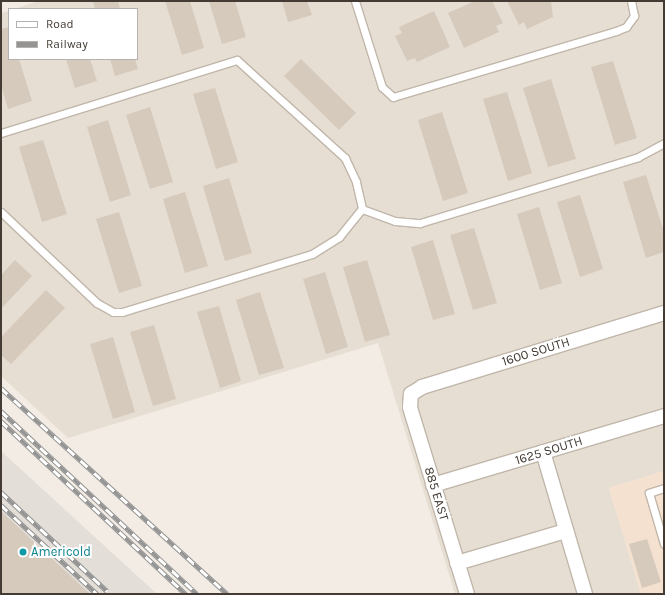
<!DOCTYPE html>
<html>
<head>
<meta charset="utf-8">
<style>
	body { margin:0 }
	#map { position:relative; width:665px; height:595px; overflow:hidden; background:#f2ece4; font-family:Karla,sans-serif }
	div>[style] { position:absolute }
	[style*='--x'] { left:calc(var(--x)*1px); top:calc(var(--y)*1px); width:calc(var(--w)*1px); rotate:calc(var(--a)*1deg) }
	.residential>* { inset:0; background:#e6ded2 }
	.commercial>* { inset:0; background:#f4e1cf }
	.industrial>* { inset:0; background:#e4ded9 }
	.building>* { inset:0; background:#d6cabd }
	.roads { filter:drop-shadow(1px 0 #c0b6aa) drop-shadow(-1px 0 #c0b6aa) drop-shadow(0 1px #c0b6aa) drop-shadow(0 -1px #c0b6aa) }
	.lane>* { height:7px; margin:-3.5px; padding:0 3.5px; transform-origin:3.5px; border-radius:3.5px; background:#fff }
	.street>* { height:14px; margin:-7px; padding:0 7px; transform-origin:7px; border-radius:7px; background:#fff }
	.rail>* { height:4.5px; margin-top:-2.25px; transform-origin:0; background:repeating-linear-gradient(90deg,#fff 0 9px,#949494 0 18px); box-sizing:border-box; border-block:1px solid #949494 }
	.dots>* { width:11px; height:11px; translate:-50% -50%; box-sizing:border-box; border:2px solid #fff; border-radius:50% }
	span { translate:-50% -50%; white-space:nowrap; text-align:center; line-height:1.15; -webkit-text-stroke:4px #fff; paint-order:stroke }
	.street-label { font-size:13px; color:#443c34 }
	.culture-label { font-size:13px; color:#0d838f }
	.left { translate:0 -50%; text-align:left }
	.frame { position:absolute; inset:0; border:2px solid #443c34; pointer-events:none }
	.legend { position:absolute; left:8px; top:8px; width:130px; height:52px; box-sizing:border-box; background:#fff; border:1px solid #b4b1ae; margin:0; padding:5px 7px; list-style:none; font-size:12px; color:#443c34 }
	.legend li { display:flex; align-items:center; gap:8px; height:20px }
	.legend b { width:20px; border:1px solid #b4b1ae }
</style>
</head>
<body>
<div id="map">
	<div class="residential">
		<div style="clip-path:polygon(39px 1px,664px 1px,664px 471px,609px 488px,641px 594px,455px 594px,378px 343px,68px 438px,1px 376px,1px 13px,9px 11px,9px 59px,137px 59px,137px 9px,14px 9px)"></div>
	</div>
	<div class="commercial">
		<div style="clip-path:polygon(664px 471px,664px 594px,641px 594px,609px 488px)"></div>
	</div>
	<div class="industrial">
		<div style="clip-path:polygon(1px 451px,157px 594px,1px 594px)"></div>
	</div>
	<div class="building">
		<div style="clip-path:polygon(93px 1px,118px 1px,120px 9px,95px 9px)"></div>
		<div style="clip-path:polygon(165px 1px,190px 1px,204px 48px,182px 55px)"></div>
		<div style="clip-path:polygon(209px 1px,235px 1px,246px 37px,222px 44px)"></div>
		<div style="clip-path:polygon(282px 1px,307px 1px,312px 15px,288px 22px)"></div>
		<div style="clip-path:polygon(475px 1px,492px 1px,503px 23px,496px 26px,499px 32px,464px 48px,448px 13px)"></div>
		<div style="clip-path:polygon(507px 1px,551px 1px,553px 17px,527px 29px,524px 22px,519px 25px)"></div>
		<div style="clip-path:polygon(434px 11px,450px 47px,417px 62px,415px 58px,407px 61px,395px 36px,402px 33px,399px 27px)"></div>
		<div style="clip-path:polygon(9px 27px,9px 59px,19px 59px,32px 101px,8px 109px,1px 85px,1px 29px)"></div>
		<div style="clip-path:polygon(66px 59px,90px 59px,97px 81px,75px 88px)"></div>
		<div style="clip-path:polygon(110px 59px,135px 59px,138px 69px,115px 76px)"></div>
		<div style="clip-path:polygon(301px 59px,356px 113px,339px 130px,284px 76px)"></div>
		<div style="clip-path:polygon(613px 61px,637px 138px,615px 145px,591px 67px)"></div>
		<div style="clip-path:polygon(551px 79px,576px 159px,548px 167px,523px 88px)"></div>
		<div style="clip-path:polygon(215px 88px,238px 162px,216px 169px,193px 94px)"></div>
		<div style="clip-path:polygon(507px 92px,532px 173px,508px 181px,483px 99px)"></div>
		<div style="clip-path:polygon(150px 107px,173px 182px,150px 189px,126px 115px)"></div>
		<div style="clip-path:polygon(442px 112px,468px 193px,443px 201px,418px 120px)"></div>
		<div style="clip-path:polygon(108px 120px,131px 195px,110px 202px,87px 127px)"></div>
		<div style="clip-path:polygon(43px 140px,67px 214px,42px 222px,19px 147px)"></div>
		<div style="clip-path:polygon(646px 175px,664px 232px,664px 252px,646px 258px,623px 182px)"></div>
		<div style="clip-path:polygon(229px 178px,252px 253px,225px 261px,203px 186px)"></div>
		<div style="clip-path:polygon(185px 192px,208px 266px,185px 273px,163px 199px)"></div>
		<div style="clip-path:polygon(580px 195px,603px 269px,580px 277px,557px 202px)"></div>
		<div style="clip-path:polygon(539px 207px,562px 283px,540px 290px,517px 214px)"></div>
		<div style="clip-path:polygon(119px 212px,142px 286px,119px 293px,96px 219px)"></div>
		<div style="clip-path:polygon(474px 228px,497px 303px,473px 310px,450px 235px)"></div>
		<div style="clip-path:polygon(433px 240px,455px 314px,433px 320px,411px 247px)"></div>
		<div style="clip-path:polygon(15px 260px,32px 276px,1px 309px,1px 275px)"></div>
		<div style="clip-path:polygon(367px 260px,390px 335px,365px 342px,343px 267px)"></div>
		<div style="clip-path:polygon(325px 272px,348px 347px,326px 354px,303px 279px)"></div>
		<div style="clip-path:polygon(46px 290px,65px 308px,11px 364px,1px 355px,1px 337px)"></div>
		<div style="clip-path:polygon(260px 292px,284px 368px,259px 375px,236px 300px)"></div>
		<div style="clip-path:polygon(219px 306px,241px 381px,220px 388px,197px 312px)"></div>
		<div style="clip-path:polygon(154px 325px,176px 399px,153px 406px,130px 332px)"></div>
		<div style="clip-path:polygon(113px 337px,135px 412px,113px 419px,90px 344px)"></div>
		<div style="clip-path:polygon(1px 511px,90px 594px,1px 594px)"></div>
		<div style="clip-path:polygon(647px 539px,661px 582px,642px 588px,629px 544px)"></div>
	</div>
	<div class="roads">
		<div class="lane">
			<div style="--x:355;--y:1;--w:90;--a:72.6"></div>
			<div style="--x:382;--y:87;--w:15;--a:42"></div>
			<div style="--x:393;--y:97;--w:233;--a:-16.5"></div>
			<div style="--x:616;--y:31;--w:11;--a:-22"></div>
			<div style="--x:626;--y:27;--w:14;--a:-54"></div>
			<div style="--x:634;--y:16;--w:15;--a:-101"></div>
			<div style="--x:1;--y:133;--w:247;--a:-17.2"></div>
			<div style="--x:237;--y:60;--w:146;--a:42.2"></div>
			<div style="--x:345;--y:158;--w:26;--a:65"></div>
			<div style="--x:356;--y:182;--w:28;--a:77"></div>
			<div style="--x:1;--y:212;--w:132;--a:43.5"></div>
			<div style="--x:97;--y:303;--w:18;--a:29"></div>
			<div style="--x:113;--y:312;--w:9;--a:0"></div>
			<div style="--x:122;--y:312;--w:199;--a:-17"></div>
			<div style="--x:312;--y:254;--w:32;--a:-32"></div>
			<div style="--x:339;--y:237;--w:36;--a:-51"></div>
			<div style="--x:362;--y:209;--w:35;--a:20"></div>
			<div style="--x:395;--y:221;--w:25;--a:5"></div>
			<div style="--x:420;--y:223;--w:228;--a:-16.8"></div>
			<div style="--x:638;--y:157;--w:30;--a:-28"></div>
			<div style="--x:664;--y:488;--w:16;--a:162"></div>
			<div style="--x:649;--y:493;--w:53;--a:73.6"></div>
		</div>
		<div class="street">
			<div style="--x:543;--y:452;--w:148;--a:73.5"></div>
			<div style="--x:433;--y:485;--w:241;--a:-16.6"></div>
			<div style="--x:457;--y:563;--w:114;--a:-16.4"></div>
			<div style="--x:467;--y:594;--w:195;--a:-107"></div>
			<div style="--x:410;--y:407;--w:13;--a:-86"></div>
			<div style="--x:411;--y:394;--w:13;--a:-32"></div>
			<div style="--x:422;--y:387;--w:253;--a:-17"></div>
		</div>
	</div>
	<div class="rail">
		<div style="--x:1;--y:388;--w:306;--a:42.3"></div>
		<div style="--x:1;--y:411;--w:268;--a:43"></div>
		<div style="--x:1;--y:421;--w:253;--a:43.1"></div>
		<div style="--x:1;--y:492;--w:145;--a:43"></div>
		<div style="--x:1;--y:505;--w:131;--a:42.8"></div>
	</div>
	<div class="dots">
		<div style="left:23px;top:552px;background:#0f9aa8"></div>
	</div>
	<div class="street-label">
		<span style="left:536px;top:352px;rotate:-17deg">1600 SOUTH</span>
		<span style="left:549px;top:451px;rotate:-17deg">1625 SOUTH</span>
		<span style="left:436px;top:494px;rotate:73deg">885 EAST</span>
	</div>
	<div class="culture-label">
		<span class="left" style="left:31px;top:552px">Americold</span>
	</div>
	<div class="frame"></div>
	<ul class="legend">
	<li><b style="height:5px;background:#fff"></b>Road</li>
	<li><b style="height:5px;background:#949494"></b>Railway</li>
	</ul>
</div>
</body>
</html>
